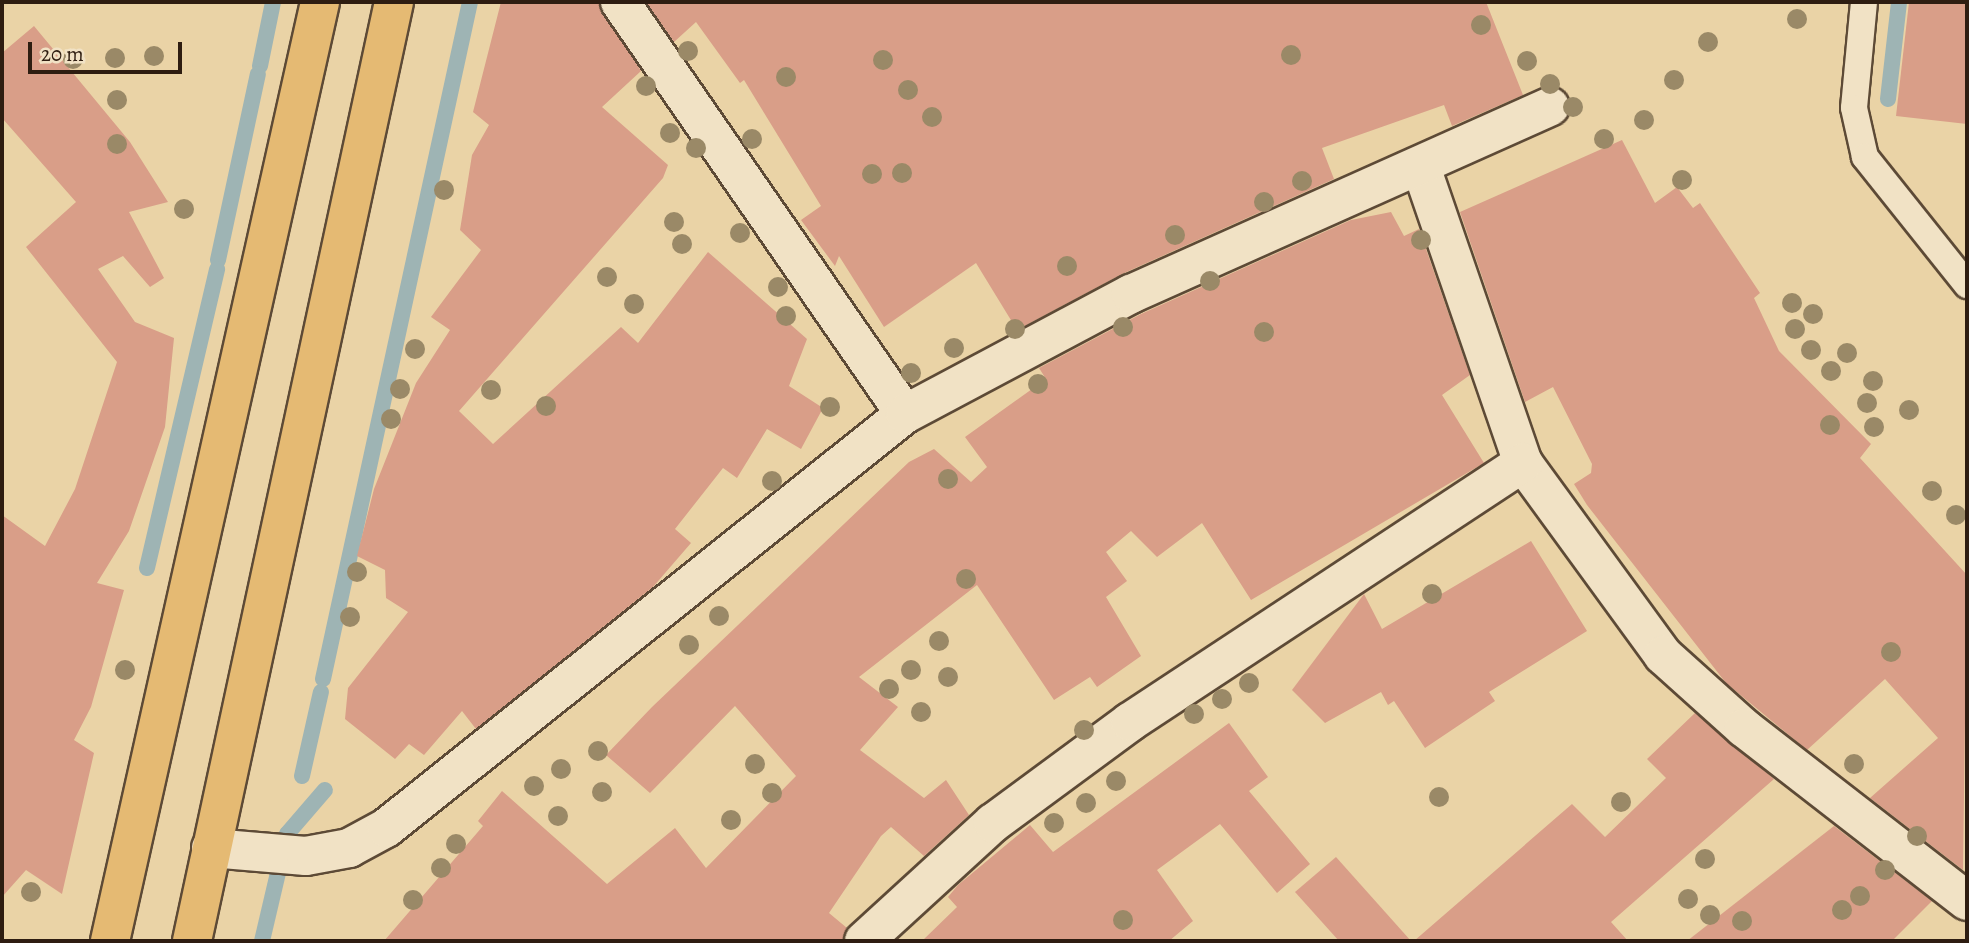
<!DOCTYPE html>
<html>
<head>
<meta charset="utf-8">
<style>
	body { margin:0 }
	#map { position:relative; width:1969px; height:943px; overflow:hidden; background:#ead3a6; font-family:Alegreya,serif }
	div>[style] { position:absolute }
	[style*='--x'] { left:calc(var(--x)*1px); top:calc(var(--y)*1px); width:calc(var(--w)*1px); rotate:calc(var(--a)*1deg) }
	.stream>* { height:16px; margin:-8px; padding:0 8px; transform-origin:8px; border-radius:8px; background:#9eb4b4 }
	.building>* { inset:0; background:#d99e88 }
	.roads { filter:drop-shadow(2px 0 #5d4a36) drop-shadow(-2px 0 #5d4a36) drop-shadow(0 2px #5d4a36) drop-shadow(0 -2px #5d4a36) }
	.lane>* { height:26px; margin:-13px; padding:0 13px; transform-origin:13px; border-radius:13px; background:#f1e2c5 }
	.street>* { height:38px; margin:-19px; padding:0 19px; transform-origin:19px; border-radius:19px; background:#f1e2c5 }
	.primary>* { height:38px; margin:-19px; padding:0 19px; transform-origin:19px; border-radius:19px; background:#e5ba73 }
	.trees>* { width:20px; height:20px; margin:-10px; border-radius:50%; background:#9a8967 }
	span { translate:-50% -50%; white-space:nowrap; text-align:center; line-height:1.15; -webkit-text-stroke:7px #f1e2c5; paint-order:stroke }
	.frame { position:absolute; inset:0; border:4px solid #2e1d11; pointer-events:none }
	.scale { position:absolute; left:28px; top:42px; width:154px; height:32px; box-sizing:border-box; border:4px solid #2e1d11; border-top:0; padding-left:9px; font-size:21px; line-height:24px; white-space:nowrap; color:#2e1d11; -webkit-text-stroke:5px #f1e2c5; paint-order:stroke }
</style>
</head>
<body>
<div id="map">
	<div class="stream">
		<div style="--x:260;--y:66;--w:65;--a:-78.5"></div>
		<div style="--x:1888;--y:99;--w:98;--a:-83.5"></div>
		<div style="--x:218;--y:260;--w:190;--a:-77.9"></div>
		<div style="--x:147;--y:568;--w:307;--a:-76.8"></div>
		<div style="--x:323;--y:679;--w:693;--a:-77.75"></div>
		<div style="--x:302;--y:776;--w:86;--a:-77.3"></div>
		<div style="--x:262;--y:941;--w:110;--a:-76.8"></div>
		<div style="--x:287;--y:834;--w:58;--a:-49.2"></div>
	</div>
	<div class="building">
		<div style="clip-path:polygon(501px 2px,598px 2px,641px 71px,602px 107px,668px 165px,663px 178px,459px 411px,493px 444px,621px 327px,638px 343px,708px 252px,807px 339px,789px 386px,823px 408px,801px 449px,767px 429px,737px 478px,723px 468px,675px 529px,691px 543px,653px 587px,476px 729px,462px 711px,424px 755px,409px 744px,395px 759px,345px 719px,348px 688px,408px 612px,386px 598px,385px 570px,357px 556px,374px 489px,416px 383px,450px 330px,431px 317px,481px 250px,460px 230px,472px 155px,489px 125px,473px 112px)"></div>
		<div style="clip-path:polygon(646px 2px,1486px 2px,1523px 95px,1452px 126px,1444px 105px,1322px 148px,1334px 179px,1122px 274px,1017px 330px,976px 263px,884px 327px,839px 256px,835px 266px,801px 220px,821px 206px,744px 80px,740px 83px,696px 22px,674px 42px)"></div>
		<div style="clip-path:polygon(1909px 2px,1967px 2px,1967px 124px,1896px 116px)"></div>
		<div style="clip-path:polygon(34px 26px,130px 142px,168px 202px,129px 212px,164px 278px,150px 287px,123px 256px,98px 269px,135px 322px,174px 338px,165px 427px,129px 531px,97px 583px,124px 590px,91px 707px,74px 740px,94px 753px,62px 894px,26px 870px,2px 897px,2px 515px,45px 546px,75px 489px,117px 362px,26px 247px,76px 202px,2px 118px,2px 53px)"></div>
		<div style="clip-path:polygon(1622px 140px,1655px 203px,1677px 187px,1693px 208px,1700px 203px,1760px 293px,1754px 298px,1779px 351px,1871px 444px,1860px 458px,1967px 575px,1963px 870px,1870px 798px,1938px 738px,1885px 679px,1807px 750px,1726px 683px,1587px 505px,1574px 484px,1591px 473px,1592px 464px,1553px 387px,1525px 402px,1460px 212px)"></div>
		<div style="clip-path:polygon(1391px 212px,1404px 236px,1419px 229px,1470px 375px,1442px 395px,1484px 463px,1251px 600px,1202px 523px,1157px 557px,1131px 531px,1106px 552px,1127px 581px,1106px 597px,1141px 656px,1097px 687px,1090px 677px,1054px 700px,977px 585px,859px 677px,898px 707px,860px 750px,924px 798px,946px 780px,969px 815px,924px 856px,891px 827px,881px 836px,829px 913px,847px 928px,843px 941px,384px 941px,483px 826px,478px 821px,502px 791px,607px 884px,675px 828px,706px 868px,796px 776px,735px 706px,650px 793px,606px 755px,652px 707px,909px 462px,934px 449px,971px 482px,987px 467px,965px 437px,1046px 379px,1039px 368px,1141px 314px,1351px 220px)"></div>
		<div style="clip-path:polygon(1531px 541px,1587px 631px,1489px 692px,1495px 701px,1425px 748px,1394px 701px,1388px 705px,1381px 692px,1325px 723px,1292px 690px,1364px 594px,1382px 629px)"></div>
		<div style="clip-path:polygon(1695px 713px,1774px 779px,1611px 922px,1628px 941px,1414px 941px,1572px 804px,1605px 837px,1666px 778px,1647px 759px)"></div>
		<div style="clip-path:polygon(1229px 723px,1268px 777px,1249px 791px,1310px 864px,1277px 893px,1220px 824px,1157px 870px,1193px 921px,1169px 941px,922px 941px,957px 907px,948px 897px,958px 885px,1030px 825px,1053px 852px)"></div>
		<div style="clip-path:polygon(1834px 826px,1932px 901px,1892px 941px,1687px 941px)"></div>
		<div style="clip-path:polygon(1336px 857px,1411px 941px,1339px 941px,1295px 892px)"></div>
	</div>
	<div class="roads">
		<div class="lane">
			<div style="--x:1864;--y:2;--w:106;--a:95.4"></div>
			<div style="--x:1854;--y:108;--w:50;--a:77.3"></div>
			<div style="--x:1865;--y:157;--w:164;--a:51.4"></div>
		</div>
		<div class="street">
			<div style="--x:620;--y:2;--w:501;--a:55.33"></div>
			<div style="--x:1421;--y:167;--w:313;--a:71"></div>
			<div style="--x:1523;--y:463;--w:238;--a:53.9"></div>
			<div style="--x:1663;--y:655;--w:109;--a:42"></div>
			<div style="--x:1744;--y:728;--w:282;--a:37.8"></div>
			<div style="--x:211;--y:848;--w:95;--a:4.8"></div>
			<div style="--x:306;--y:856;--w:44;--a:-10.5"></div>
			<div style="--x:349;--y:848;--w:42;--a:-28.4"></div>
			<div style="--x:386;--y:828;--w:664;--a:-38.58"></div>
			<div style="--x:905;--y:414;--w:256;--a:-28"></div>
			<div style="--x:1131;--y:294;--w:459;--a:-24.1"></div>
			<div style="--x:864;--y:941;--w:175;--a:-42.5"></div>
			<div style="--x:993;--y:823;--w:170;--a:-36.4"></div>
			<div style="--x:1130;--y:722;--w:471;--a:-33.4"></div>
		</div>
		<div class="primary">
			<div style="--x:110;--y:941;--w:962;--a:-77.39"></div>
			<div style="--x:192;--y:941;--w:960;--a:-77.86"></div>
		</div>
	</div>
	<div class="trees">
		<div style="left:1797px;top:19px"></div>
		<div style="left:1481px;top:25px"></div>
		<div style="left:1708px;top:42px"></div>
		<div style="left:688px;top:51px"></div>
		<div style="left:1291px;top:55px"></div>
		<div style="left:154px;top:56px"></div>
		<div style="left:115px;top:58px"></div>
		<div style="left:73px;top:59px"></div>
		<div style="left:883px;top:60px"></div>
		<div style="left:1527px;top:61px"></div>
		<div style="left:786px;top:77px"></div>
		<div style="left:1674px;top:80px"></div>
		<div style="left:1550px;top:84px"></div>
		<div style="left:646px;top:86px"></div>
		<div style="left:908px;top:90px"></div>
		<div style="left:117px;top:100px"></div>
		<div style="left:1573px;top:107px"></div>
		<div style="left:932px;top:117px"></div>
		<div style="left:1644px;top:120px"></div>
		<div style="left:670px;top:133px"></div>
		<div style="left:752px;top:139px"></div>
		<div style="left:1604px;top:139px"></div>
		<div style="left:117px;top:144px"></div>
		<div style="left:696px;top:148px"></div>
		<div style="left:902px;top:173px"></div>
		<div style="left:872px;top:174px"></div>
		<div style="left:1682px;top:180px"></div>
		<div style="left:1302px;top:181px"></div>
		<div style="left:444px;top:190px"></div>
		<div style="left:1264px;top:202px"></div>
		<div style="left:184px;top:209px"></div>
		<div style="left:674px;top:222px"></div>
		<div style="left:740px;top:233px"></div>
		<div style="left:1175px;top:235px"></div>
		<div style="left:1421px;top:240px"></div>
		<div style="left:682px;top:244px"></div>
		<div style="left:1067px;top:266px"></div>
		<div style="left:607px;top:277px"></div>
		<div style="left:1210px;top:281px"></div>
		<div style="left:778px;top:287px"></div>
		<div style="left:1792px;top:303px"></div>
		<div style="left:634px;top:304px"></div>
		<div style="left:1813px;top:314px"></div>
		<div style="left:786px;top:316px"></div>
		<div style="left:1123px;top:327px"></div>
		<div style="left:1015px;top:329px"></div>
		<div style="left:1795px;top:329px"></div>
		<div style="left:1264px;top:332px"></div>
		<div style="left:954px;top:348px"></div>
		<div style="left:415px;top:349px"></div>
		<div style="left:1811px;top:350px"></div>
		<div style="left:1847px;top:353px"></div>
		<div style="left:1831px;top:371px"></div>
		<div style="left:911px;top:373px"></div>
		<div style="left:1873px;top:381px"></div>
		<div style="left:1038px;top:384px"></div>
		<div style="left:400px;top:389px"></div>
		<div style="left:491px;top:390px"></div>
		<div style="left:1867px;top:403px"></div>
		<div style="left:546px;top:406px"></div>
		<div style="left:830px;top:407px"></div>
		<div style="left:1909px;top:410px"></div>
		<div style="left:391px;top:419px"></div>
		<div style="left:1830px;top:425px"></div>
		<div style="left:1874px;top:427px"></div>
		<div style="left:948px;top:479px"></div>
		<div style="left:772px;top:481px"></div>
		<div style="left:1932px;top:491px"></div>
		<div style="left:1956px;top:515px"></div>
		<div style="left:357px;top:572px"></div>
		<div style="left:966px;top:579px"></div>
		<div style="left:1432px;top:594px"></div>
		<div style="left:719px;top:616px"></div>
		<div style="left:350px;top:617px"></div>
		<div style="left:939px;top:641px"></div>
		<div style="left:689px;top:645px"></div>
		<div style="left:1891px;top:652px"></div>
		<div style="left:125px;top:670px"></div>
		<div style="left:911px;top:670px"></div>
		<div style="left:948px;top:677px"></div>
		<div style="left:1249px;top:683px"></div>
		<div style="left:889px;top:689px"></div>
		<div style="left:1222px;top:699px"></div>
		<div style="left:921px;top:712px"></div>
		<div style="left:1194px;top:714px"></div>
		<div style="left:1084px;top:730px"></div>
		<div style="left:598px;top:751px"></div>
		<div style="left:755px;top:764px"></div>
		<div style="left:1854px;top:764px"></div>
		<div style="left:561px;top:769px"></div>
		<div style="left:1116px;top:781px"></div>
		<div style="left:534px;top:786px"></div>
		<div style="left:602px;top:792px"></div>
		<div style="left:772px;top:793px"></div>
		<div style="left:1439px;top:797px"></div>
		<div style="left:1621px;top:802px"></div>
		<div style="left:1086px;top:803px"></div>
		<div style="left:558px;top:816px"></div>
		<div style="left:731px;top:820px"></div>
		<div style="left:1054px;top:823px"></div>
		<div style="left:1917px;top:836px"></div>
		<div style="left:456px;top:844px"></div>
		<div style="left:1705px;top:859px"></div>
		<div style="left:441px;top:868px"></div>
		<div style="left:1885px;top:870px"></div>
		<div style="left:31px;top:892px"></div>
		<div style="left:1860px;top:896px"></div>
		<div style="left:1688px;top:899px"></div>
		<div style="left:413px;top:900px"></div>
		<div style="left:1842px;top:910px"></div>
		<div style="left:1710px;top:915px"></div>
		<div style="left:1123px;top:920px"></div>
		<div style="left:1742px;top:921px"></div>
	</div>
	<div class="frame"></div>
	<div class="scale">20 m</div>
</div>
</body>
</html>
